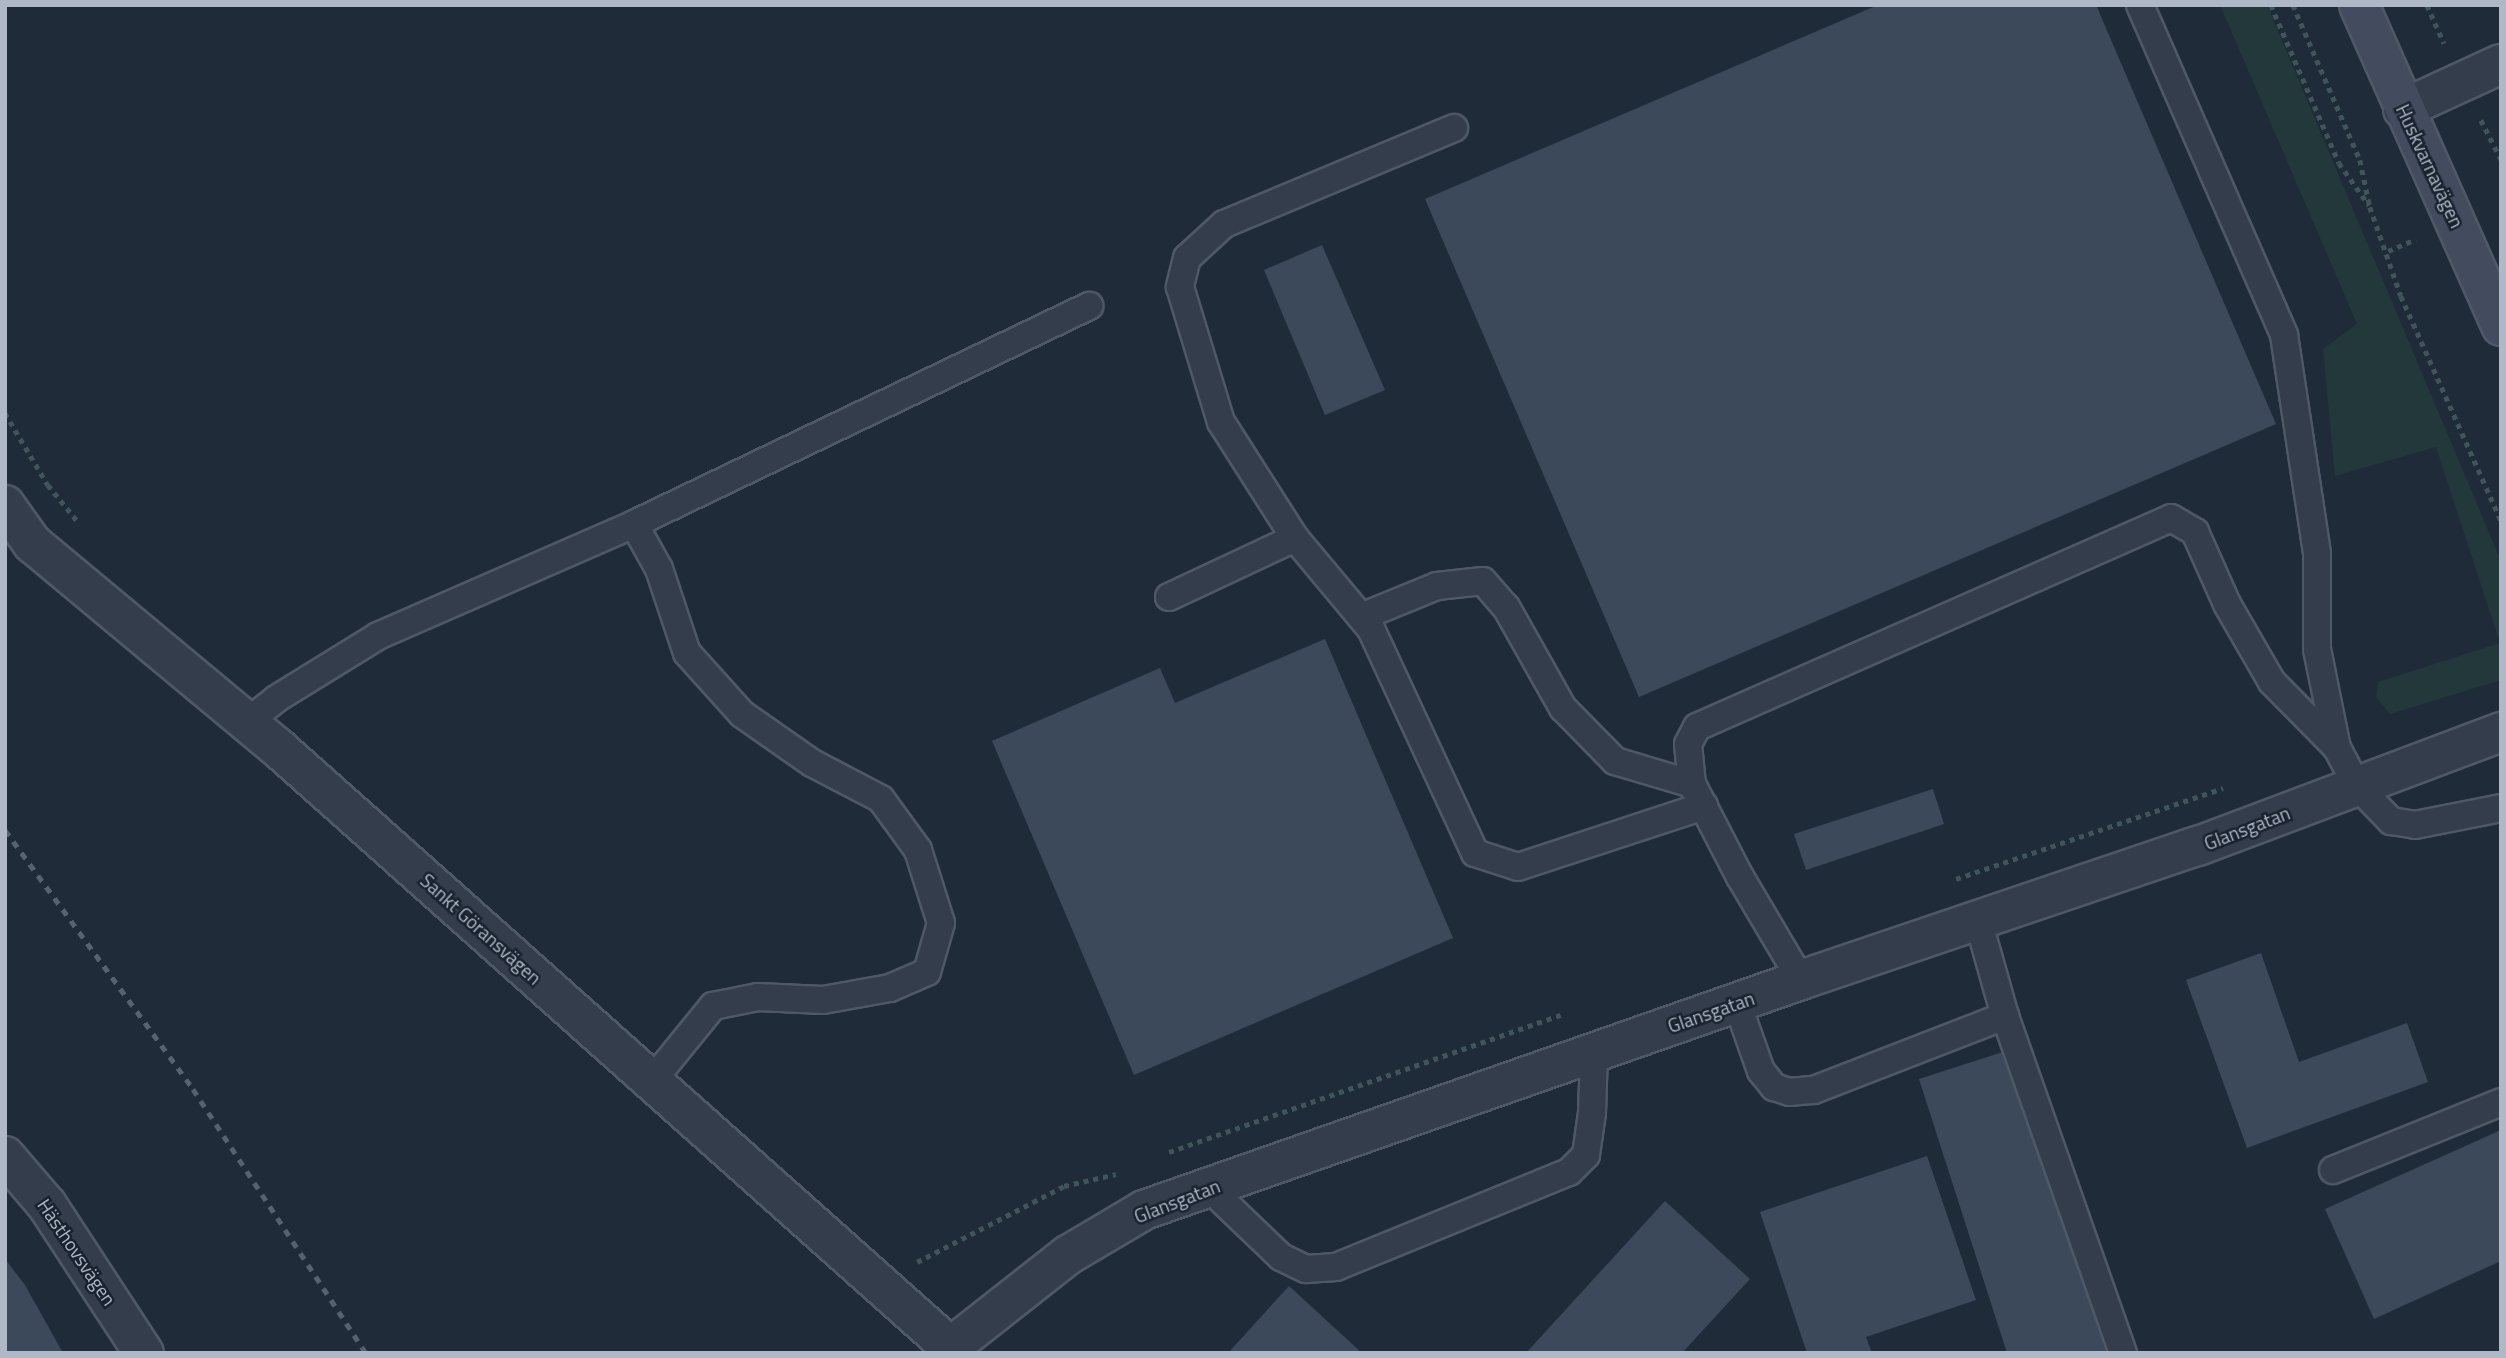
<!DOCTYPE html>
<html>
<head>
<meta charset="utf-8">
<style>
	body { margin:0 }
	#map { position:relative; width:2506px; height:1358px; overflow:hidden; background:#202b3a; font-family:"Titillium Web",sans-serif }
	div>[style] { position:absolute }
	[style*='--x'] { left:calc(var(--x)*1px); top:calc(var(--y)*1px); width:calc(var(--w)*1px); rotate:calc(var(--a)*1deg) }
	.green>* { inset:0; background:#22383b }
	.building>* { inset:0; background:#3c495b }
	.path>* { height:4.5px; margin-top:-2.25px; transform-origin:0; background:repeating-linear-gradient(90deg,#405559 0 5px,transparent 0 10px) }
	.roads { filter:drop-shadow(2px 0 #4f5865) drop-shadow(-2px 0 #4f5865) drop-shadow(0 2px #4f5865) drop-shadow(0 -2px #4f5865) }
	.lane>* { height:26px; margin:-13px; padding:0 13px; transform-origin:13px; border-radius:13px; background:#343d4b }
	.street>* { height:38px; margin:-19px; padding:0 19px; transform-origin:19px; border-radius:19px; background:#343d4b }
	.secondary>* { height:38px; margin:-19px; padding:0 19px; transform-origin:19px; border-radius:19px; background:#424c5e }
	.rail>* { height:5px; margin-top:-2.5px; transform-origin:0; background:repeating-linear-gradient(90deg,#566172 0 7px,transparent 0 14px) }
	span { translate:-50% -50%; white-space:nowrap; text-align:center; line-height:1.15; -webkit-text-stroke:5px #1a222f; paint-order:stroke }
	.street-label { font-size:19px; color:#afb8c7 }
	.frame { position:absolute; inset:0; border:7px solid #afb8c7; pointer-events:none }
</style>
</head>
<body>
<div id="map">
	<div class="green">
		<div style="clip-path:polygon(2220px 5px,2267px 5px,2501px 561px,2501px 680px,2390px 714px,2376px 697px,2378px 682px,2500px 643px,2436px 447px,2335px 476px,2323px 349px,2357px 324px)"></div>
	</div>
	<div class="building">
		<div style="clip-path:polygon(1878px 5px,2096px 5px,2276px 424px,1639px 697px,1425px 199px)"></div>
		<div style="clip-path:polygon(1322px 245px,1385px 390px,1325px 415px,1264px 270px)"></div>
		<div style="clip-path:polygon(1325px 639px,1453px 938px,1134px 1075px,992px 741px,1160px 668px,1175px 703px)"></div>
		<div style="clip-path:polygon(1933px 789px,1944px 824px,1806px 870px,1794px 834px)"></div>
		<div style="clip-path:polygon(2261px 953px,2299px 1062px,2407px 1023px,2428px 1082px,2247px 1148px,2186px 980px)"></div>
		<div style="clip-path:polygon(2009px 1050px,2107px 1353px,2007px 1353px,1919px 1079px)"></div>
		<div style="clip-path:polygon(2501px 1130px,2501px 1261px,2374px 1319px,2325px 1209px)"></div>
		<div style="clip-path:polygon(1927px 1156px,1976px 1300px,1866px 1337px,1872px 1353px,1807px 1353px,1760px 1212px)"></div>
		<div style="clip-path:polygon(1665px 1201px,1750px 1279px,1682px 1353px,1526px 1353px)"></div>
		<div style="clip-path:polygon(5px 1259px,25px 1285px,63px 1353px,5px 1353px)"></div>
		<div style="clip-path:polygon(1289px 1286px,1362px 1353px,1228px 1353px)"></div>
	</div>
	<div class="path">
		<div style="--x:2271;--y:5;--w:172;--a:66.7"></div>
		<div style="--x:2339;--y:163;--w:52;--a:54.5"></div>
		<div style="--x:2293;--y:5;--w:169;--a:66.6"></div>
		<div style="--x:2360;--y:160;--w:48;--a:78"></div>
		<div style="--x:2370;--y:207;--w:94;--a:70.8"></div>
		<div style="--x:2401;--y:296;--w:246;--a:66"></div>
		<div style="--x:2427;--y:5;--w:42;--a:65.9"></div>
		<div style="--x:2481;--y:120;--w:44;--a:62.9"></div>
		<div style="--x:2388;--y:251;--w:30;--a:-23"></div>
		<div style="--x:5;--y:413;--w:84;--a:59.2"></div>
		<div style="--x:48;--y:485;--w:49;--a:50.8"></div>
		<div style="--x:1956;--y:879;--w:282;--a:-18.8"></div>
		<div style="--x:1169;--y:1152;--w:415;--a:-19.3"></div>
		<div style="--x:917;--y:1262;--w:165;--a:-27.3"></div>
		<div style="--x:1064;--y:1186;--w:53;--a:-13"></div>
	</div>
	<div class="roads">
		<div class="lane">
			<div style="--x:2140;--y:5;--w:360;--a:66.4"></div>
			<div style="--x:2284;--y:335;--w:221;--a:81.4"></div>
			<div style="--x:2317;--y:554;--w:95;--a:90"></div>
			<div style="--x:2317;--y:649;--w:101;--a:78.6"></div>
			<div style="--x:2337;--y:748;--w:43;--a:62.2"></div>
			<div style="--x:2357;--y:786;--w:49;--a:45.8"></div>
			<div style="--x:2391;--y:821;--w:24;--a:9"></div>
			<div style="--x:2415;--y:825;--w:88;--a:-11.2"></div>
			<div style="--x:1454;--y:128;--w:249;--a:157.3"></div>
			<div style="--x:1224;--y:224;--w:50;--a:137.4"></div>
			<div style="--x:1187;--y:258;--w:30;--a:104"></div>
			<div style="--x:1180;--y:287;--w:141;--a:73.1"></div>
			<div style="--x:1221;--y:422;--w:138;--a:57.5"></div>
			<div style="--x:1295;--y:538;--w:119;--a:50.1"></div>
			<div style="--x:1371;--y:629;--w:247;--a:65.1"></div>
			<div style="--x:1475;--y:853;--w:45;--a:18"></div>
			<div style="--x:1518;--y:867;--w:196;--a:-18.2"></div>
			<div style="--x:1169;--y:597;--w:139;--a:-25.1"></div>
			<div style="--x:1361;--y:617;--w:82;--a:-22.2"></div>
			<div style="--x:1437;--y:586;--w:46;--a:-6.2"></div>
			<div style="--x:1483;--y:581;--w:35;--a:49"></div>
			<div style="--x:1506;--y:607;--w:116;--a:60.6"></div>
			<div style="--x:1563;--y:708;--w:74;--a:45.5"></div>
			<div style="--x:1615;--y:761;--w:80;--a:16.6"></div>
			<div style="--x:247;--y:722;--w:37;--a:-38"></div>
			<div style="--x:276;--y:699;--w:120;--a:-31.7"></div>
			<div style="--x:378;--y:636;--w:279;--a:-23.6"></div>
			<div style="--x:1978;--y:920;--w:100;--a:74.3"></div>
			<div style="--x:2005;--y:1016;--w:357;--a:70.7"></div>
			<div style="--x:1801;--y:980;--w:120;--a:-120.6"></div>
			<div style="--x:1740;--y:877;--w:105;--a:-117.3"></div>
			<div style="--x:1692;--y:784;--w:40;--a:-95.7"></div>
			<div style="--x:1688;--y:744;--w:19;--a:-62"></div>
			<div style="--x:1697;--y:727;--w:518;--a:-23.79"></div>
			<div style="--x:2171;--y:518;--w:28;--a:30"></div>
			<div style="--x:2195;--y:532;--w:79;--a:66"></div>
			<div style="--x:2227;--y:604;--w:90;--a:60"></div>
			<div style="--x:2272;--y:682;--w:93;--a:45.4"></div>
			<div style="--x:1737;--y:1003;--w:72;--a:70.6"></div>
			<div style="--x:1761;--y:1071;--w:21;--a:51"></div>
			<div style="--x:1774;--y:1087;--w:16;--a:18"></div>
			<div style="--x:1789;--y:1092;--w:25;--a:-5"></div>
			<div style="--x:1814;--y:1090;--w:205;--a:-21.2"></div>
			<div style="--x:652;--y:1081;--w:97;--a:-50.9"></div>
			<div style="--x:713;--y:1006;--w:46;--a:-11.3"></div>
			<div style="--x:758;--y:997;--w:65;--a:2.6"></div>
			<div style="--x:823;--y:1000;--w:68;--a:-10.2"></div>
			<div style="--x:890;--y:988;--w:40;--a:-23.4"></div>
			<div style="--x:927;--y:972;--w:51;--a:-74.1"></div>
			<div style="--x:941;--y:923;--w:77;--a:-107.5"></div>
			<div style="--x:918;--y:850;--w:63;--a:-126"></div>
			<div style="--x:881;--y:799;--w:78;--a:-152.4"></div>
			<div style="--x:812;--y:763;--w:85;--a:-145"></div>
			<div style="--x:742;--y:714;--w:82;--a:-132"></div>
			<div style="--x:687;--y:653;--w:89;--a:-108.4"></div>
			<div style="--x:659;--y:569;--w:51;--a:-119.1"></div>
			<div style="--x:634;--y:524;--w:505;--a:-25.6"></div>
			<div style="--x:2333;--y:1170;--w:181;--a:-22"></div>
			<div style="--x:1209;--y:1188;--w:100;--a:43.8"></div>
			<div style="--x:1281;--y:1257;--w:28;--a:26"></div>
			<div style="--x:1306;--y:1269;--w:30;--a:-4"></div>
			<div style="--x:1336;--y:1267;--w:252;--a:-22.2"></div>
			<div style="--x:1569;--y:1172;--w:24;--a:-45"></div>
			<div style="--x:1586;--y:1155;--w:42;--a:-81.9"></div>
			<div style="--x:1592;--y:1113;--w:61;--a:-88.1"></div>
		</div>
		<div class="street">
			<div style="--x:2403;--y:109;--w:108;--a:-24.7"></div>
			<div style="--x:5;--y:505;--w:47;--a:54.6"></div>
			<div style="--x:32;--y:543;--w:319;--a:39.8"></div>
			<div style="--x:277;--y:747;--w:911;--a:41.71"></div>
			<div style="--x:5;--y:1156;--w:65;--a:49.4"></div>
			<div style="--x:47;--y:1205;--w:177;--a:56.8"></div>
			<div style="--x:951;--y:1347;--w:149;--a:-38.2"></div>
			<div style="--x:1068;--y:1255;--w:88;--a:-30.6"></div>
			<div style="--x:1144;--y:1210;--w:696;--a:-19.29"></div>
			<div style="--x:1801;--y:980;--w:419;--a:-18.7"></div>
			<div style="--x:2198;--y:846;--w:324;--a:-20.6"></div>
		</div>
		<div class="secondary">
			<div style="--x:2359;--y:5;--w:351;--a:66.1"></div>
		</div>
	</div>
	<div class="rail">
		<div style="--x:5;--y:830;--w:320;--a:54"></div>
		<div style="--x:193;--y:1089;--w:316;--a:56.8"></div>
	</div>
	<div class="street-label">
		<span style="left:2430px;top:166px;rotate:65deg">Huskvarnavägen</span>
		<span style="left:2247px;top:828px;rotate:-21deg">Glansgatan</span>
		<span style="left:481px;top:929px;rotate:42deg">Sankt Göransvägen</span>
		<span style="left:1711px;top:1012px;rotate:-19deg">Glansgatan</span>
		<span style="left:1177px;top:1201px;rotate:-21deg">Glansgatan</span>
		<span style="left:77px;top:1252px;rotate:56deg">Hästhovsvägen</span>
	</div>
	<div class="frame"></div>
</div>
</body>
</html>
